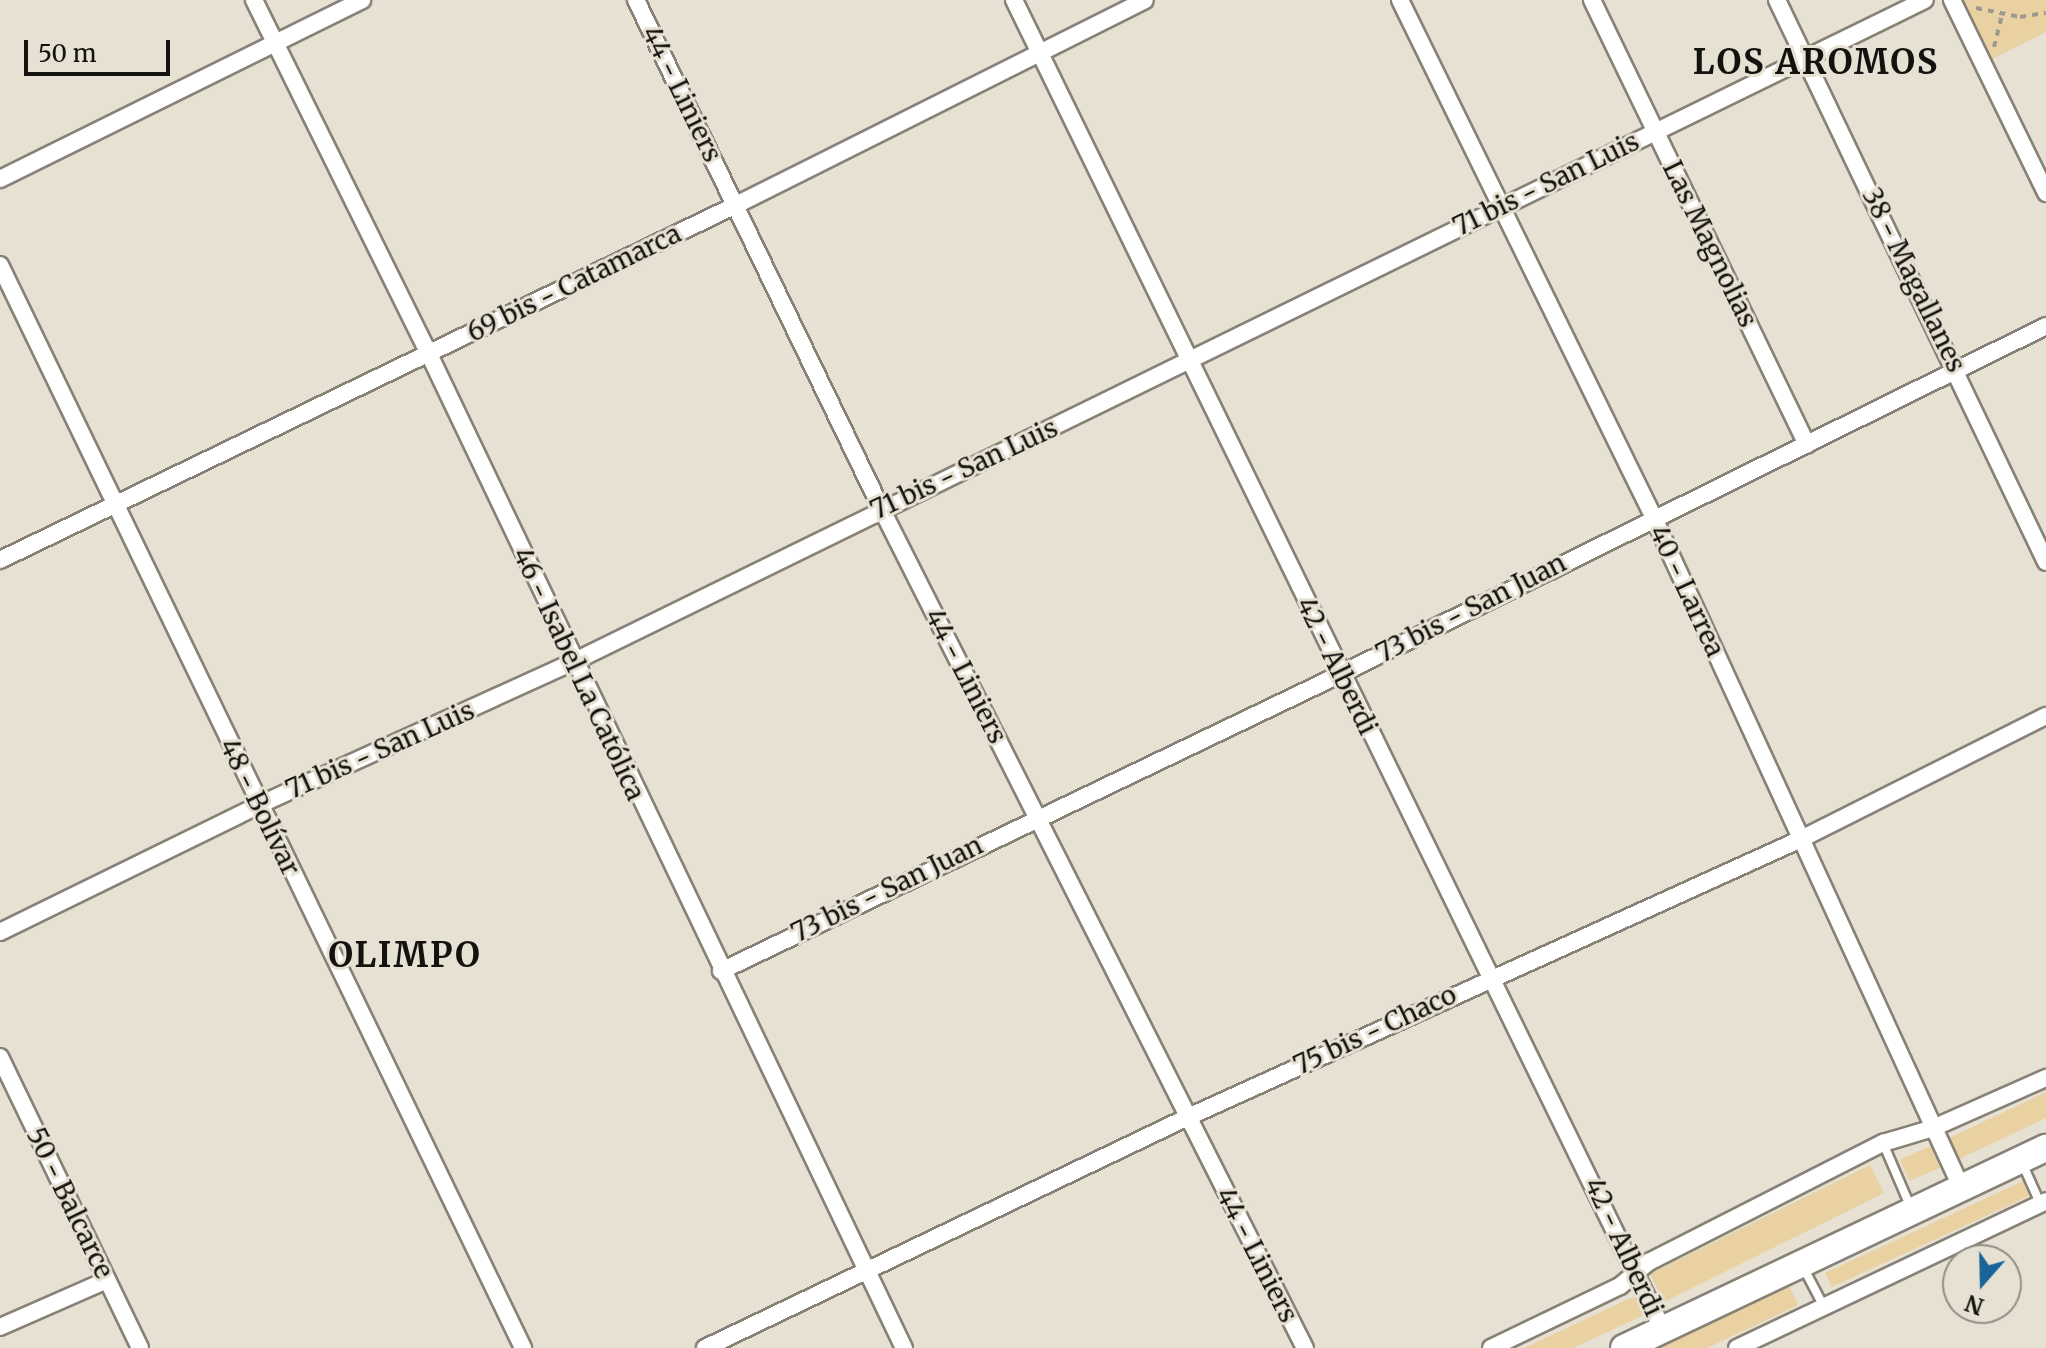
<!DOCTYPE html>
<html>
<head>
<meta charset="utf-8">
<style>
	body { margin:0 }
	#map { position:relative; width:2046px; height:1348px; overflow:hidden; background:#e7e1d4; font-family:Merriweather,serif }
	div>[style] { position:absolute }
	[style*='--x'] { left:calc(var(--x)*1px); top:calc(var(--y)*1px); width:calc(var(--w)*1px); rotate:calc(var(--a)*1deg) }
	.green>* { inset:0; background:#e9d1a2 }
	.path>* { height:4px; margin-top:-2px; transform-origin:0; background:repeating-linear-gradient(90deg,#9e998f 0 6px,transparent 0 12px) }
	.roads { filter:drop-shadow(2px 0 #878176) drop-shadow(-2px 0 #878176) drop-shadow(0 2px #878176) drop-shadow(0 -2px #878176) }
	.service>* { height:8px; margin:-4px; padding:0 4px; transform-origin:4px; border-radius:4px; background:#fff }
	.minor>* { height:16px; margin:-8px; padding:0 8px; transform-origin:8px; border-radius:8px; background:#fff }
	.trunk>* { height:26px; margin:-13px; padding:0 13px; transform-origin:13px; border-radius:13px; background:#fff }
	span { translate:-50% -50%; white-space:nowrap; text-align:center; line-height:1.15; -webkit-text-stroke:6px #e7e1d4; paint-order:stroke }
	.street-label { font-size:26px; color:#14120e }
	.district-label { font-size:34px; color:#14120e; font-weight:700; letter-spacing:2px }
	.north { position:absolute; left:1942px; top:1244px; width:80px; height:80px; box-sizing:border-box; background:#e7e1d4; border:2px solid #938e85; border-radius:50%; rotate:200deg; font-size:22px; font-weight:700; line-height:32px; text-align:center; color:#14120e }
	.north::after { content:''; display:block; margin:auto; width:28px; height:36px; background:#196498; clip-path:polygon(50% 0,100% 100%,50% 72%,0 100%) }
	.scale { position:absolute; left:24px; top:40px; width:146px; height:36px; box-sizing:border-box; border:4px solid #14120e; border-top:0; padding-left:10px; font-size:24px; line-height:28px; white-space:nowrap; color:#14120e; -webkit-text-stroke:6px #e7e1d4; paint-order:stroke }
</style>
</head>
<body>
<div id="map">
	<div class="green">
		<div style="clip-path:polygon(1963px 0,2046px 0,2046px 32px,1992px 59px)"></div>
		<div style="clip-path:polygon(2046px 1092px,2046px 1118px,1957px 1160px,1947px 1139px)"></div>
		<div style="clip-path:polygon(1931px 1146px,1940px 1168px,1909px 1181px,1900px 1159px)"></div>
		<div style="clip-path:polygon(1870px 1165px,1884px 1193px,1664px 1302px,1650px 1274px)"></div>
		<div style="clip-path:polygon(2023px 1181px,2029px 1196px,1832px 1287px,1825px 1273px)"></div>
		<div style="clip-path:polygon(1789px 1286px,1798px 1305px,1707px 1348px,1658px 1348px)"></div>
		<div style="clip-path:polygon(1635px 1296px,1644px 1315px,1573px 1348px,1524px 1348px)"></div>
	</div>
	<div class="path">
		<div style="--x:1976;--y:8;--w:45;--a:11.6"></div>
		<div style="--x:2020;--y:17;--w:26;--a:-9"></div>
		<div style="--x:1994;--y:47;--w:34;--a:-76"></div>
	</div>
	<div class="roads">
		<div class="service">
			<div style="--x:1883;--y:1143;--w:71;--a:66.7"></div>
			<div style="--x:2023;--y:1165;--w:42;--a:65.9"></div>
			<div style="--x:1803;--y:1267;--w:43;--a:62.2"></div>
		</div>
		<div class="minor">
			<div style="--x:254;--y:0;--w:393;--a:63.7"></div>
			<div style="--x:428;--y:352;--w:1104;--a:64.46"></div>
			<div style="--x:636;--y:0;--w:564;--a:64.25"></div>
			<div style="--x:881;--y:508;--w:941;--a:63.22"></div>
			<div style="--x:1014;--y:0;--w:1480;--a:63.99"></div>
			<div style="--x:1400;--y:0;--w:575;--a:63.88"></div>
			<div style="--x:1653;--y:516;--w:738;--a:65.34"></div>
			<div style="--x:1592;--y:0;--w:494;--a:64.2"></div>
			<div style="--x:1777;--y:0;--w:623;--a:64.42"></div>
			<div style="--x:1952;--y:0;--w:215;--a:64"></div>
			<div style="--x:0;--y:179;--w:404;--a:-26.3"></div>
			<div style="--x:0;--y:265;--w:1203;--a:64.22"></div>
			<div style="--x:0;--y:560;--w:817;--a:-25.75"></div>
			<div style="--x:736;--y:205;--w:457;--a:-26.6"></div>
			<div style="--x:0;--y:932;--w:288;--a:-26.1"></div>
			<div style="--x:259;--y:805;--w:345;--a:-24.5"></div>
			<div style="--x:573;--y:662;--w:1505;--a:-26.09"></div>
			<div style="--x:721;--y:971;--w:687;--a:-25.6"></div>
			<div style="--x:1341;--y:674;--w:786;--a:-26.27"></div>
			<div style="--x:0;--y:1057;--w:323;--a:64.3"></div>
			<div style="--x:0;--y:1327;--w:117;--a:-23.7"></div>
			<div style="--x:705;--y:1348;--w:533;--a:-25.56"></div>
			<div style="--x:1186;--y:1118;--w:675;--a:-24.4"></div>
			<div style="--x:1801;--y:839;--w:274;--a:-26.7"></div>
			<div style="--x:1491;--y:1348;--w:143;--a:-25.7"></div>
			<div style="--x:1620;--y:1286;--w:38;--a:-40"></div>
			<div style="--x:1649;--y:1262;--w:263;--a:-27"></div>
			<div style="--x:1883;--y:1143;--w:52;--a:-16.7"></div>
			<div style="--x:1933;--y:1128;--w:124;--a:-23.9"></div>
			<div style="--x:1737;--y:1348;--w:342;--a:-25.4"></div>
		</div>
		<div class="trunk">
			<div style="--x:1624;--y:1348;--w:467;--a:-25.4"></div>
		</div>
	</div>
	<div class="street-label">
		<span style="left:682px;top:94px;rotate:64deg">44 - Liniers</span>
		<span style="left:1546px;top:184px;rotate:-26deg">71 bis - San Luis</span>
		<span style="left:1710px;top:244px;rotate:64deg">Las Magnolias</span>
		<span style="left:1914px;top:280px;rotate:64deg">38 - Magallanes</span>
		<span style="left:574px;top:283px;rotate:-26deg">69 bis - Catamarca</span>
		<span style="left:964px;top:469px;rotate:-25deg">71 bis - San Luis</span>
		<span style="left:1687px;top:591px;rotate:65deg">40 - Larrea</span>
		<span style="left:1471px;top:608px;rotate:-27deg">73 bis - San Juan</span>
		<span style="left:1337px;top:666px;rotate:64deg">42 - Alberdi</span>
		<span style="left:579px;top:674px;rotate:65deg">46 - Isabel La Católica</span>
		<span style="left:966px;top:676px;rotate:63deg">44 - Liniers</span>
		<span style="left:380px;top:750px;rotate:-24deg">71 bis - San Luis</span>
		<span style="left:260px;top:807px;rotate:64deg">48 - Bolívar</span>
		<span style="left:887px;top:889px;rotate:-26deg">73 bis - San Juan</span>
		<span style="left:1375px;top:1030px;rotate:-25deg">75 bis - Chaco</span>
		<span style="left:70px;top:1203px;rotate:64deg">50 - Balcarce</span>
		<span style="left:1624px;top:1247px;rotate:65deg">42 - Alberdi</span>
		<span style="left:1257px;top:1255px;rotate:63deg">44 - Liniers</span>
	</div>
	<div class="district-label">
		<span style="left:1816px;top:63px">LOS AROMOS</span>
		<span style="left:405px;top:956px">OLIMPO</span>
	</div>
	<div class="north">N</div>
	<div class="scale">50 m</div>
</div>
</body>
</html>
